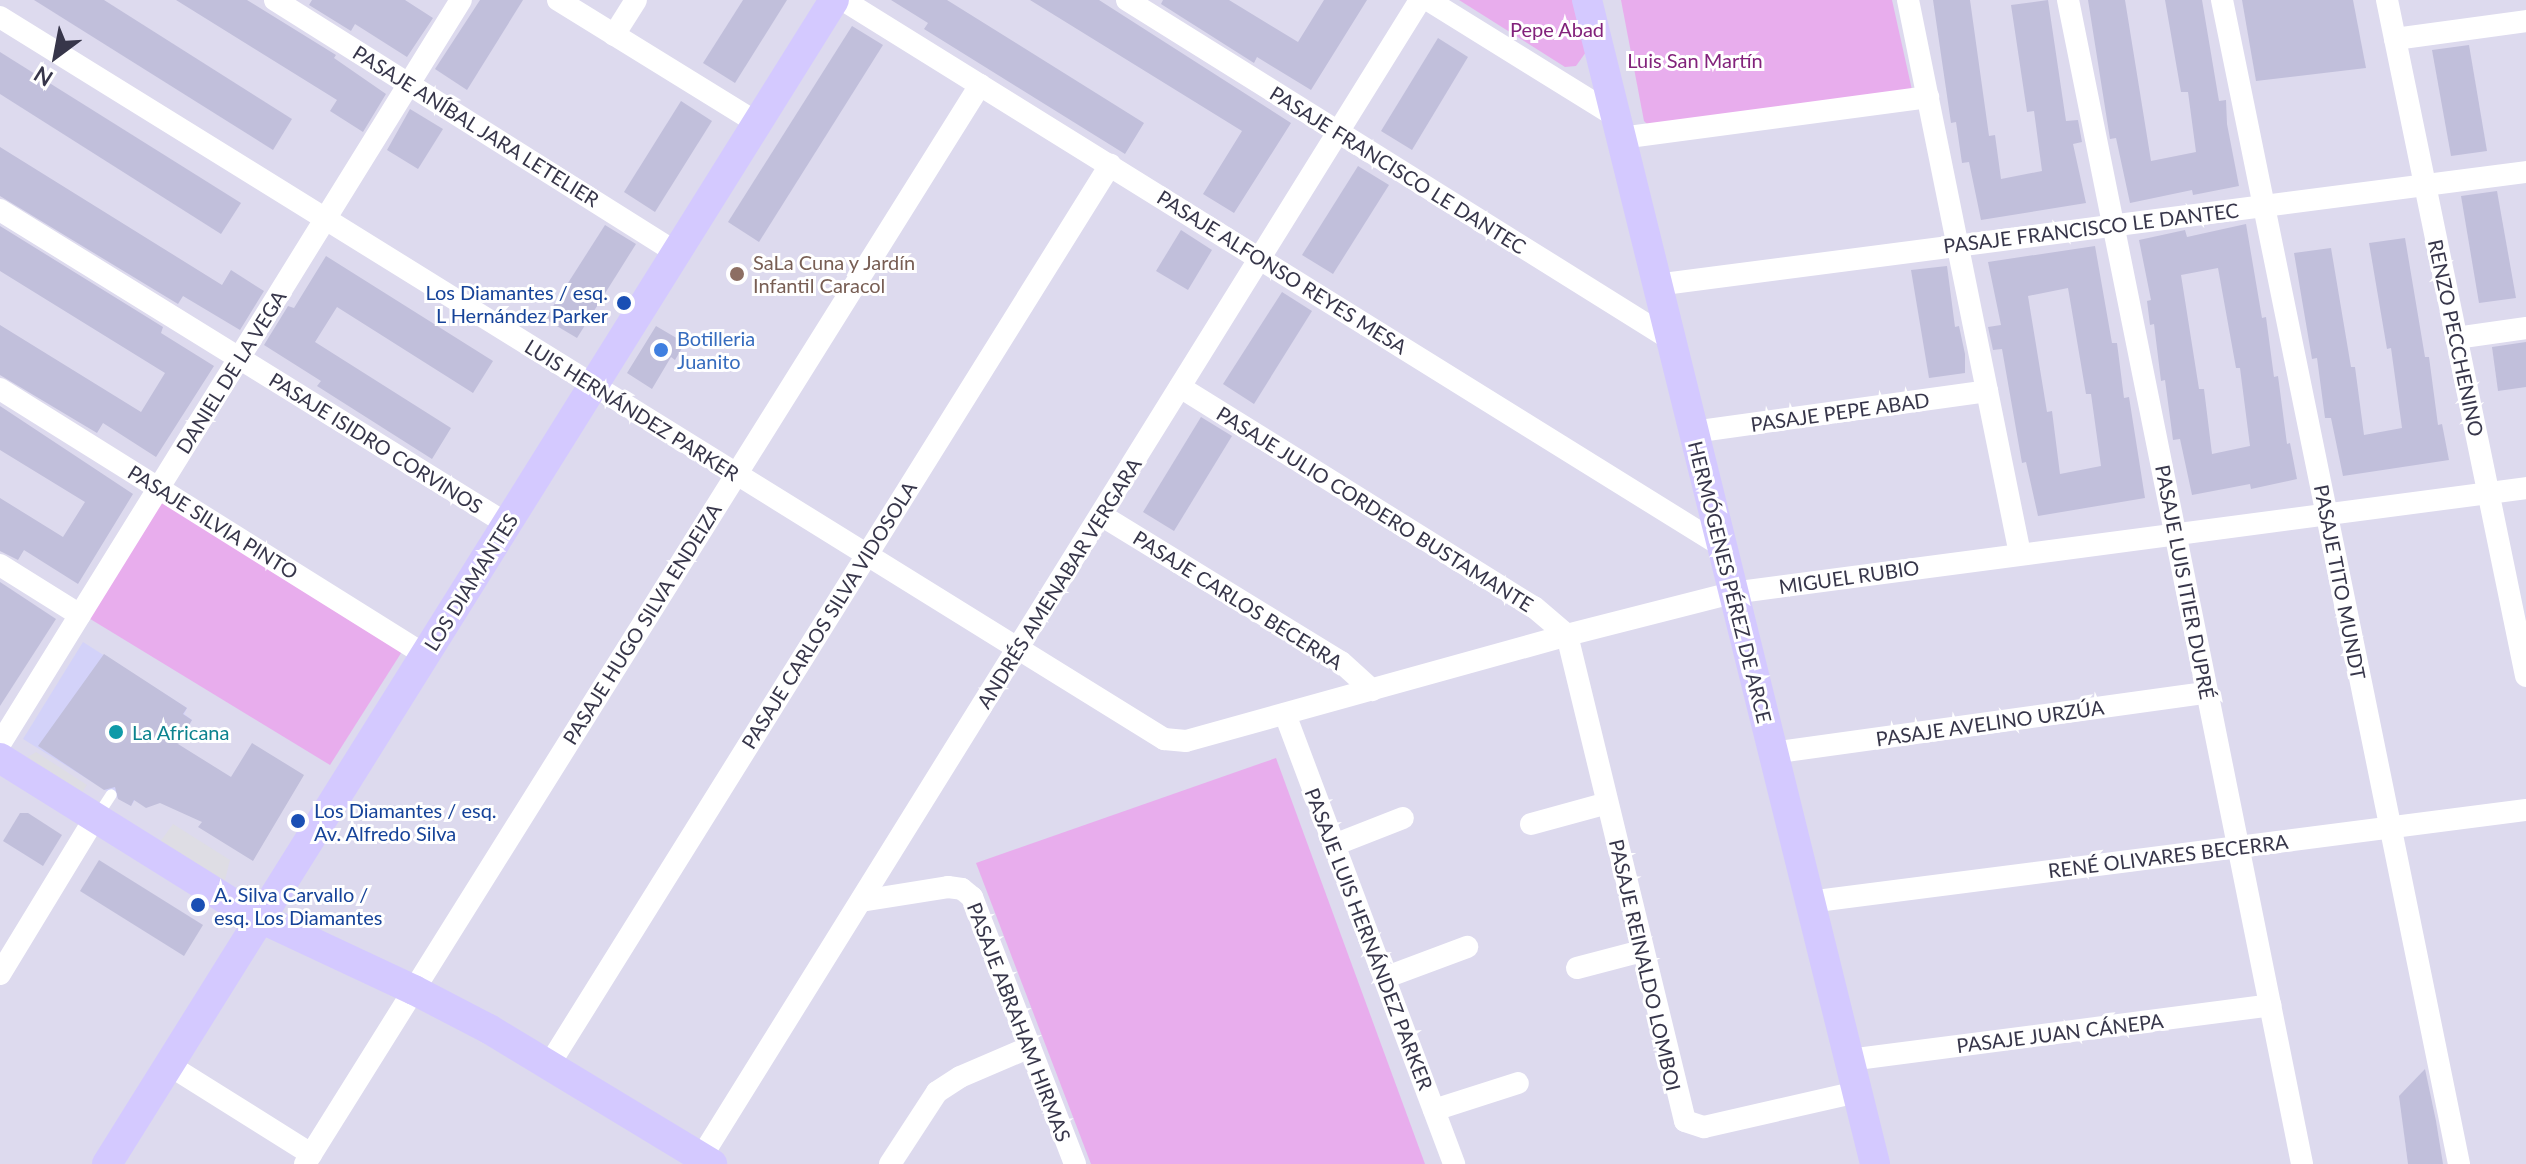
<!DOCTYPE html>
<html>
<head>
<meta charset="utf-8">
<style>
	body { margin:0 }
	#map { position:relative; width:2526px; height:1164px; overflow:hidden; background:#eae8f6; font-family:Lato,sans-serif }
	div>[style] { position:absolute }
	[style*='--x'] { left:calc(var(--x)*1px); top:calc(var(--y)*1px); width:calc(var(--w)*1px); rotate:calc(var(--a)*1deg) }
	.residential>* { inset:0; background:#dddaee }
	.commercial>* { inset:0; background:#d3d2f9 }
	.green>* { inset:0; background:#e8aded }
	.parking>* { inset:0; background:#dedde4 }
	.building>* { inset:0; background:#c1bfdb }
	.lane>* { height:11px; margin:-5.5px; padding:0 5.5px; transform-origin:5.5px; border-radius:5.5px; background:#fff }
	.street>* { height:22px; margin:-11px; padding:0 11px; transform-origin:11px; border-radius:11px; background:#fff }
	.secondary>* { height:30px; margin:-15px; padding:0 15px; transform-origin:15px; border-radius:15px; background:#d4c9ff }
	.dots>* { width:22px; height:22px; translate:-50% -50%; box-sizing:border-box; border:4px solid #fff; border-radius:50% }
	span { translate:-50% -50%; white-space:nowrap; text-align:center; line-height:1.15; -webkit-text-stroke:6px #fff; paint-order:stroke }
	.park-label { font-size:20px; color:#82227b }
	.street-label { font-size:20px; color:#37364a }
	.education-label { font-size:20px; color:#785e54 }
	.left { translate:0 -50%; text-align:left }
	.transit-label { font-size:20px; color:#164399 }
	.right { translate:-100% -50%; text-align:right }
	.shop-label { font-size:20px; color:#366cbe }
	.culture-label { font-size:20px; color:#0d838f }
	.north { position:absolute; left:16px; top:16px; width:80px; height:80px; -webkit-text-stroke:6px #fff; paint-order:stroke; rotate:212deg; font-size:22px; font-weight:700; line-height:32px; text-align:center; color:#37364a }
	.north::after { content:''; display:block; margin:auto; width:28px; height:36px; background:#37364a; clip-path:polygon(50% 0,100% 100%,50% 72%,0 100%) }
</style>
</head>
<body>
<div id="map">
	<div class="residential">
		<div style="clip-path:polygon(0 0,2526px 0,2526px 1164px,0 1164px)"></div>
	</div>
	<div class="commercial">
		<div style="clip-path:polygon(83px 642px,187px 708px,184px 714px,192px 720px,178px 744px,165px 752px,131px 806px,23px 739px)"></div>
	</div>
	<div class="green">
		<div style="clip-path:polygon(1459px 0,1580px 0,1591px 45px,1576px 66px,1565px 67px)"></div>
		<div style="clip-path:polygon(1621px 0,1892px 0,1912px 90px,1650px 127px,1644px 121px)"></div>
		<div style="clip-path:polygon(162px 499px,403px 650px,330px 765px,87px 617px)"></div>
		<div style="clip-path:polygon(1276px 758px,1425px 1164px,1091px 1164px,976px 863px)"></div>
	</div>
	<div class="parking">
		<div style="clip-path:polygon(36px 752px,87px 785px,75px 802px,15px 765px)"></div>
		<div style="clip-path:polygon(173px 824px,230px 860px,221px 896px,152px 853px)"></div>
	</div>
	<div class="building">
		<div style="clip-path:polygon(34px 0,104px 0,292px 119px,273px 150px)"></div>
		<div style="clip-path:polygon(176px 0,247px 0,336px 55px,334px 58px,386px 94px,363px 132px,330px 111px,337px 100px)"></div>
		<div style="clip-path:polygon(312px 0,405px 0,433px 18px,407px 57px,355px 24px,351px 31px,309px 5px)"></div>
		<div style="clip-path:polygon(480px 0,523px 0,467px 90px,435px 69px)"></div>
		<div style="clip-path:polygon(743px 0,787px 0,735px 83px,703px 63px)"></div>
		<div style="clip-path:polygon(891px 0,947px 0,1144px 123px,1125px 154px,924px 29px,928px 23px)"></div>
		<div style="clip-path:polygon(1030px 0,1099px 0,1291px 123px,1234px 213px,1203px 194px,1242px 131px)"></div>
		<div style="clip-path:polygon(1163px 0,1229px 0,1298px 42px,1324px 0,1367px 0,1311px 90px,1257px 57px,1254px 63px,1161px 4px)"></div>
		<div style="clip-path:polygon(1933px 0,1970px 0,1989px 136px,1995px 135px,2001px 179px,2042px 171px,2034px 111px,2027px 112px,2011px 5px,2048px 0,2066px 121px,2078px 120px,2082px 142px,2073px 144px,2086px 203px,1981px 220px,1969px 162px,1962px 163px,1956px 122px,1951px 123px)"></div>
		<div style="clip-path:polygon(2088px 0,2125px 0,2151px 161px,2196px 152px,2188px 92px,2181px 92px,2165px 0,2202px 0,2219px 101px,2226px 100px,2227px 124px,2239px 186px,2193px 195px,2192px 190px,2130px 203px,2116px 138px,2110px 139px)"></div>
		<div style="clip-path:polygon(2242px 0,2353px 0,2366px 68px,2256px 81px)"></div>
		<div style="clip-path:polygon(852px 26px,883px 45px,759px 242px,728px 222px)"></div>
		<div style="clip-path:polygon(1438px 38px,1468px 57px,1412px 150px,1381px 131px)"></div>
		<div style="clip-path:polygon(2469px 45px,2487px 151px,2451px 156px,2432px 50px)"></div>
		<div style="clip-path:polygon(0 52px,241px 203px,221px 234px,0 94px)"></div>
		<div style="clip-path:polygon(681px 101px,712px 121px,655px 212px,624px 192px)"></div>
		<div style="clip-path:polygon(410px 109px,443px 129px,418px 169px,387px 150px)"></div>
		<div style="clip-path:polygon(0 147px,222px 285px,231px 270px,264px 291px,240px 330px,183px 296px,178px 304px,0 196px)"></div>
		<div style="clip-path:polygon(1358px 166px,1389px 185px,1333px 274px,1302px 255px)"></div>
		<div style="clip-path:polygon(2497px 191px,2516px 298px,2479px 303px,2461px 196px)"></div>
		<div style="clip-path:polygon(evenodd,2246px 224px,2262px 318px,2266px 317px,2274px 377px,2278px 376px,2287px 444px,2290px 443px,2297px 479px,2251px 489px,2250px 484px,2192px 495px,2180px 439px,2173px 440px,2165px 380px,2161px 381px,2154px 324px,2150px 325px,2147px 301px,2151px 300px,2139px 240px,2185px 230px,2187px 237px,2246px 224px,2218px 268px,2236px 368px,2240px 368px,2250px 446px,2212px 454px,2204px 389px,2199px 389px,2181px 275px,2218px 268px)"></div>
		<div style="clip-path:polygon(605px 225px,636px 244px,577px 338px,545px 319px)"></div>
		<div style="clip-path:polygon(0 226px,163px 327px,161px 333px,214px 366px,156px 457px,103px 423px,97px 433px,0 375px,0 325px,141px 412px,165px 373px,0 271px)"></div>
		<div style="clip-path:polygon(1181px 230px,1212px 250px,1188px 290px,1156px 271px)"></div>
		<div style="clip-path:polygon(2405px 238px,2425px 357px,2429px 357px,2438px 425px,2442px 424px,2449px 460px,2343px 476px,2331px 418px,2325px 418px,2317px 358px,2312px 359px,2294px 253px,2331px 248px,2351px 367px,2355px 367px,2364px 435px,2402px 428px,2391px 348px,2387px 349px,2369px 243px)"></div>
		<div style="clip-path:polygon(evenodd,2095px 246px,2112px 343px,2117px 343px,2124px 398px,2129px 397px,2145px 498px,2038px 516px,2026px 462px,2022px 463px,2002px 349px,1993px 350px,1988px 327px,2001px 325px,1988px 262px,2095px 246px,2068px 288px,2086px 394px,2091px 394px,2101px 466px,2060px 474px,2052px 411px,2047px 412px,2028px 296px,2068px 288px)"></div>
		<div style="clip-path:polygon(326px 256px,493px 361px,473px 393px,337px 307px,315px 342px,451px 428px,432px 459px,317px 386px,321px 381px,264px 345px,288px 306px,294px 308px)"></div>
		<div style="clip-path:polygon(1947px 266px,1955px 327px,1959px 326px,1965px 354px,1965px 373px,1929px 378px,1911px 270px)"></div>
		<div style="clip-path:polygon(1282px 292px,1312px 311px,1254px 404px,1223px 384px)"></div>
		<div style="clip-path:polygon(656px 326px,685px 343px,675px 360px,671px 357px,652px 389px,627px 373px)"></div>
		<div style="clip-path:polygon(2526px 342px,2526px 387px,2498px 391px,2492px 347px)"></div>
		<div style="clip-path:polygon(0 406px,133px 494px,78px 584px,24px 550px,18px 560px,0 551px,0 498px,63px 537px,85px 502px,0 450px)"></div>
		<div style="clip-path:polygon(1201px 417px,1232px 436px,1174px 531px,1143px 512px)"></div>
		<div style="clip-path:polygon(0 582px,56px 619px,0 706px)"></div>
		<div style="clip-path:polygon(104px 654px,187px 708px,183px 714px,192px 720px,178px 744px,231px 777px,252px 743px,304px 775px,253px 861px,198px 827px,202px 822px,160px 803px,146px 808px,134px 800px,131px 806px,118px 799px,115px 787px,104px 790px,38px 746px)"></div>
		<div style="clip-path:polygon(20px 813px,28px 813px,62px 835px,43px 866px,3px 841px)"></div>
		<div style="clip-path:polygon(99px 860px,203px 925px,184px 956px,80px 891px)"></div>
		<div style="clip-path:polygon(2425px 1069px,2436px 1121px,2443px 1164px,2408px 1164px,2399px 1096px)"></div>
	</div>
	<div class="lane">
		<div style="--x:96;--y:817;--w:27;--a:-57"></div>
	</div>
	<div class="street">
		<div style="--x:275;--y:0;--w:475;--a:32.2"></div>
		<div style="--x:558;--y:0;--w:234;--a:31.7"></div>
		<div style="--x:843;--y:0;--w:1033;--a:31.86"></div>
		<div style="--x:1127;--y:0;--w:640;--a:31.98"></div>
		<div style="--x:1428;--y:0;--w:220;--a:31.8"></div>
		<div style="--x:1908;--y:0;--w:565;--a:78.57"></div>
		<div style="--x:2068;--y:0;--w:1187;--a:78.63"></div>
		<div style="--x:2222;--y:0;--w:1188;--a:78.49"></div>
		<div style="--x:2387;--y:0;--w:690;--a:78.38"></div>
		<div style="--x:0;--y:17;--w:1370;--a:31.81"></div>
		<div style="--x:1164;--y:739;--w:22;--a:5"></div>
		<div style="--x:1186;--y:741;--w:395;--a:-15.5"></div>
		<div style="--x:1567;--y:635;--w:170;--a:-14.3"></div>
		<div style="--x:1732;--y:593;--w:801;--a:-7.53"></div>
		<div style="--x:614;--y:35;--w:41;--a:-57.8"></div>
		<div style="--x:2395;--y:39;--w:132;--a:-7.8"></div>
		<div style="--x:1621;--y:138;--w:310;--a:-7.6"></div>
		<div style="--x:0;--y:210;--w:596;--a:31.77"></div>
		<div style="--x:1656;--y:285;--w:877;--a:-7.4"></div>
		<div style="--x:2456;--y:338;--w:71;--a:-8.1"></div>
		<div style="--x:1180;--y:387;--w:417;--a:31.9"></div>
		<div style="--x:1534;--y:607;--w:43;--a:40.3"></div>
		<div style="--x:1567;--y:635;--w:500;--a:76.35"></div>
		<div style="--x:1685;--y:1121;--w:20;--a:18"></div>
		<div style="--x:1704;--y:1127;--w:157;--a:-12.9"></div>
		<div style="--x:0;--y:389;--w:501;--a:32.04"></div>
		<div style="--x:1693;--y:432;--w:297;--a:-7.9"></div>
		<div style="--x:1101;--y:515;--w:281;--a:31.5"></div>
		<div style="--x:1341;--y:662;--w:42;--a:42.1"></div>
		<div style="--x:0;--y:565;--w:94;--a:32"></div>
		<div style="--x:1285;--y:714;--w:481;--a:69.4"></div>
		<div style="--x:0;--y:744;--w:875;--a:-58.22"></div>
		<div style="--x:1772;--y:753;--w:439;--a:-7.9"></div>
		<div style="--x:1531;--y:824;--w:79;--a:-15.4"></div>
		<div style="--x:1334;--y:845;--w:74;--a:-21.4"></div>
		<div style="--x:861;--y:901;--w:88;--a:-9.1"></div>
		<div style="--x:948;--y:887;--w:14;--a:8"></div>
		<div style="--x:962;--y:889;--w:13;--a:39"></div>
		<div style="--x:972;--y:897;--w:286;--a:68.9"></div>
		<div style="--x:1809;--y:902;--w:723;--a:-7.31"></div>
		<div style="--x:1577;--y:968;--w:67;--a:-14.7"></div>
		<div style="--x:0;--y:974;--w:183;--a:-58.7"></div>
		<div style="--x:1384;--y:978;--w:89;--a:-20.5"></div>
		<div style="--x:1849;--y:1060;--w:425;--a:-7.4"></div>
		<div style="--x:169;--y:1065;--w:168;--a:32.1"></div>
		<div style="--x:549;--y:1065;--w:1061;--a:-58.06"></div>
		<div style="--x:1434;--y:1110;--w:88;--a:-17.8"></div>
		<div style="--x:305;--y:1164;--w:1273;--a:-57.97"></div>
		<div style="--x:697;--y:1164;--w:1370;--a:-58.15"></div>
		<div style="--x:890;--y:1164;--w:86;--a:-56.9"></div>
		<div style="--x:937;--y:1092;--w:27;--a:-33"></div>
		<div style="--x:960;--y:1077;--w:76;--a:-23.2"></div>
	</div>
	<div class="secondary">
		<div style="--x:1587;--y:0;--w:1199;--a:76.1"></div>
		<div style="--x:0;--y:758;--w:287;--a:32"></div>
		<div style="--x:243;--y:910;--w:189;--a:25.1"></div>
		<div style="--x:414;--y:990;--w:85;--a:27.5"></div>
		<div style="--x:489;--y:1029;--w:261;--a:31.2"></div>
		<div style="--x:107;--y:1164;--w:1372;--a:-58.01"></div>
	</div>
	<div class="dots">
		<div style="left:737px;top:274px;background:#8d6e63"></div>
		<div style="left:624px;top:303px;background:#1a4fb4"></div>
		<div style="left:661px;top:350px;background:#3f7fe0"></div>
		<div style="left:116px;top:732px;background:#0f9aa8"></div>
		<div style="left:298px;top:821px;background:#1a4fb4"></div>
		<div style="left:198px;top:905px;background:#1a4fb4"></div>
	</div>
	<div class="park-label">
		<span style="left:1557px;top:29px">Pepe Abad</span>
		<span style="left:1695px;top:60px">Luis San Martín</span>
	</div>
	<div class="street-label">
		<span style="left:476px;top:126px;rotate:32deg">PASAJE ANÍBAL JARA LETELIER</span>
		<span style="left:1398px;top:170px;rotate:32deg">PASAJE FRANCISCO LE DANTEC</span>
		<span style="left:2091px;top:228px;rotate:-7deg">PASAJE FRANCISCO LE DANTEC</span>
		<span style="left:1282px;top:272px;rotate:32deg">PASAJE ALFONSO REYES MESA</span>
		<span style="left:2456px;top:338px;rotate:78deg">RENZO PECCHENINO</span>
		<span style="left:231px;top:372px;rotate:-58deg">DANIEL DE LA VEGA</span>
		<span style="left:632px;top:410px;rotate:32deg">LUIS HERNÁNDEZ PARKER</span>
		<span style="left:1840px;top:412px;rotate:-8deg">PASAJE PEPE ABAD</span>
		<span style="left:376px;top:443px;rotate:32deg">PASAJE ISIDRO CORVINOS</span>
		<span style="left:1375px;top:509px;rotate:32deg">PASAJE JULIO CORDERO BUSTAMANTE</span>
		<span style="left:213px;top:522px;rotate:32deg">PASAJE SILVIA PINTO</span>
		<span style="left:1849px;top:577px;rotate:-8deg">MIGUEL RUBIO</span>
		<span style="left:471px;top:582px;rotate:-58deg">LOS DIAMANTES</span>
		<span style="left:1730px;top:582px;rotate:76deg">HERMÓGENES PÉREZ DE ARCE</span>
		<span style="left:2185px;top:582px;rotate:79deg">PASAJE LUIS ITIER DUPRÉ</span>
		<span style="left:2340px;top:582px;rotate:79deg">PASAJE TITO MUNDT</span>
		<span style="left:1059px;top:583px;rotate:-58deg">ANDRÉS AMENABAR VERGARA</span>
		<span style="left:1238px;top:600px;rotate:32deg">PASAJE CARLOS BECERRA</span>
		<span style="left:829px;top:615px;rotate:-58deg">PASAJE CARLOS SILVA VIDOSOLA</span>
		<span style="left:642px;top:624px;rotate:-58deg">PASAJE HUGO SILVA ENDEIZA</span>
		<span style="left:1990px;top:723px;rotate:-8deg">PASAJE AVELINO URZÚA</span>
		<span style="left:2168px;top:856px;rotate:-7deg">RENÉ OLIVARES BECERRA</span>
		<span style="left:1369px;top:939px;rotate:69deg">PASAJE LUIS HERNÁNDEZ PARKER</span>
		<span style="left:1645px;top:965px;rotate:77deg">PASAJE REINALDO LOMBOI</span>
		<span style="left:1019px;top:1022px;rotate:69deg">PASAJE ABRAHAM HIRMAS</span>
		<span style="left:2060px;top:1033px;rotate:-7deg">PASAJE JUAN CÁNEPA</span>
	</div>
	<div class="education-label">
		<span class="left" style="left:753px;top:274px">SaLa Cuna y Jardín<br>Infantil Caracol</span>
	</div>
	<div class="transit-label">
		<span class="right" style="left:608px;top:304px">Los Diamantes / esq.<br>L Hernández Parker</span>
		<span class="left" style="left:314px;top:822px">Los Diamantes / esq.<br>Av. Alfredo Silva</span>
		<span class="left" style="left:214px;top:906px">A. Silva Carvallo /<br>esq. Los Diamantes</span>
	</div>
	<div class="shop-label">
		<span class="left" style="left:677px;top:350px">Botilleria<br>Juanito</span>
	</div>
	<div class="culture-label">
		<span class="left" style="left:132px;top:732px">La Africana</span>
	</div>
	<div class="north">N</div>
</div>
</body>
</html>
